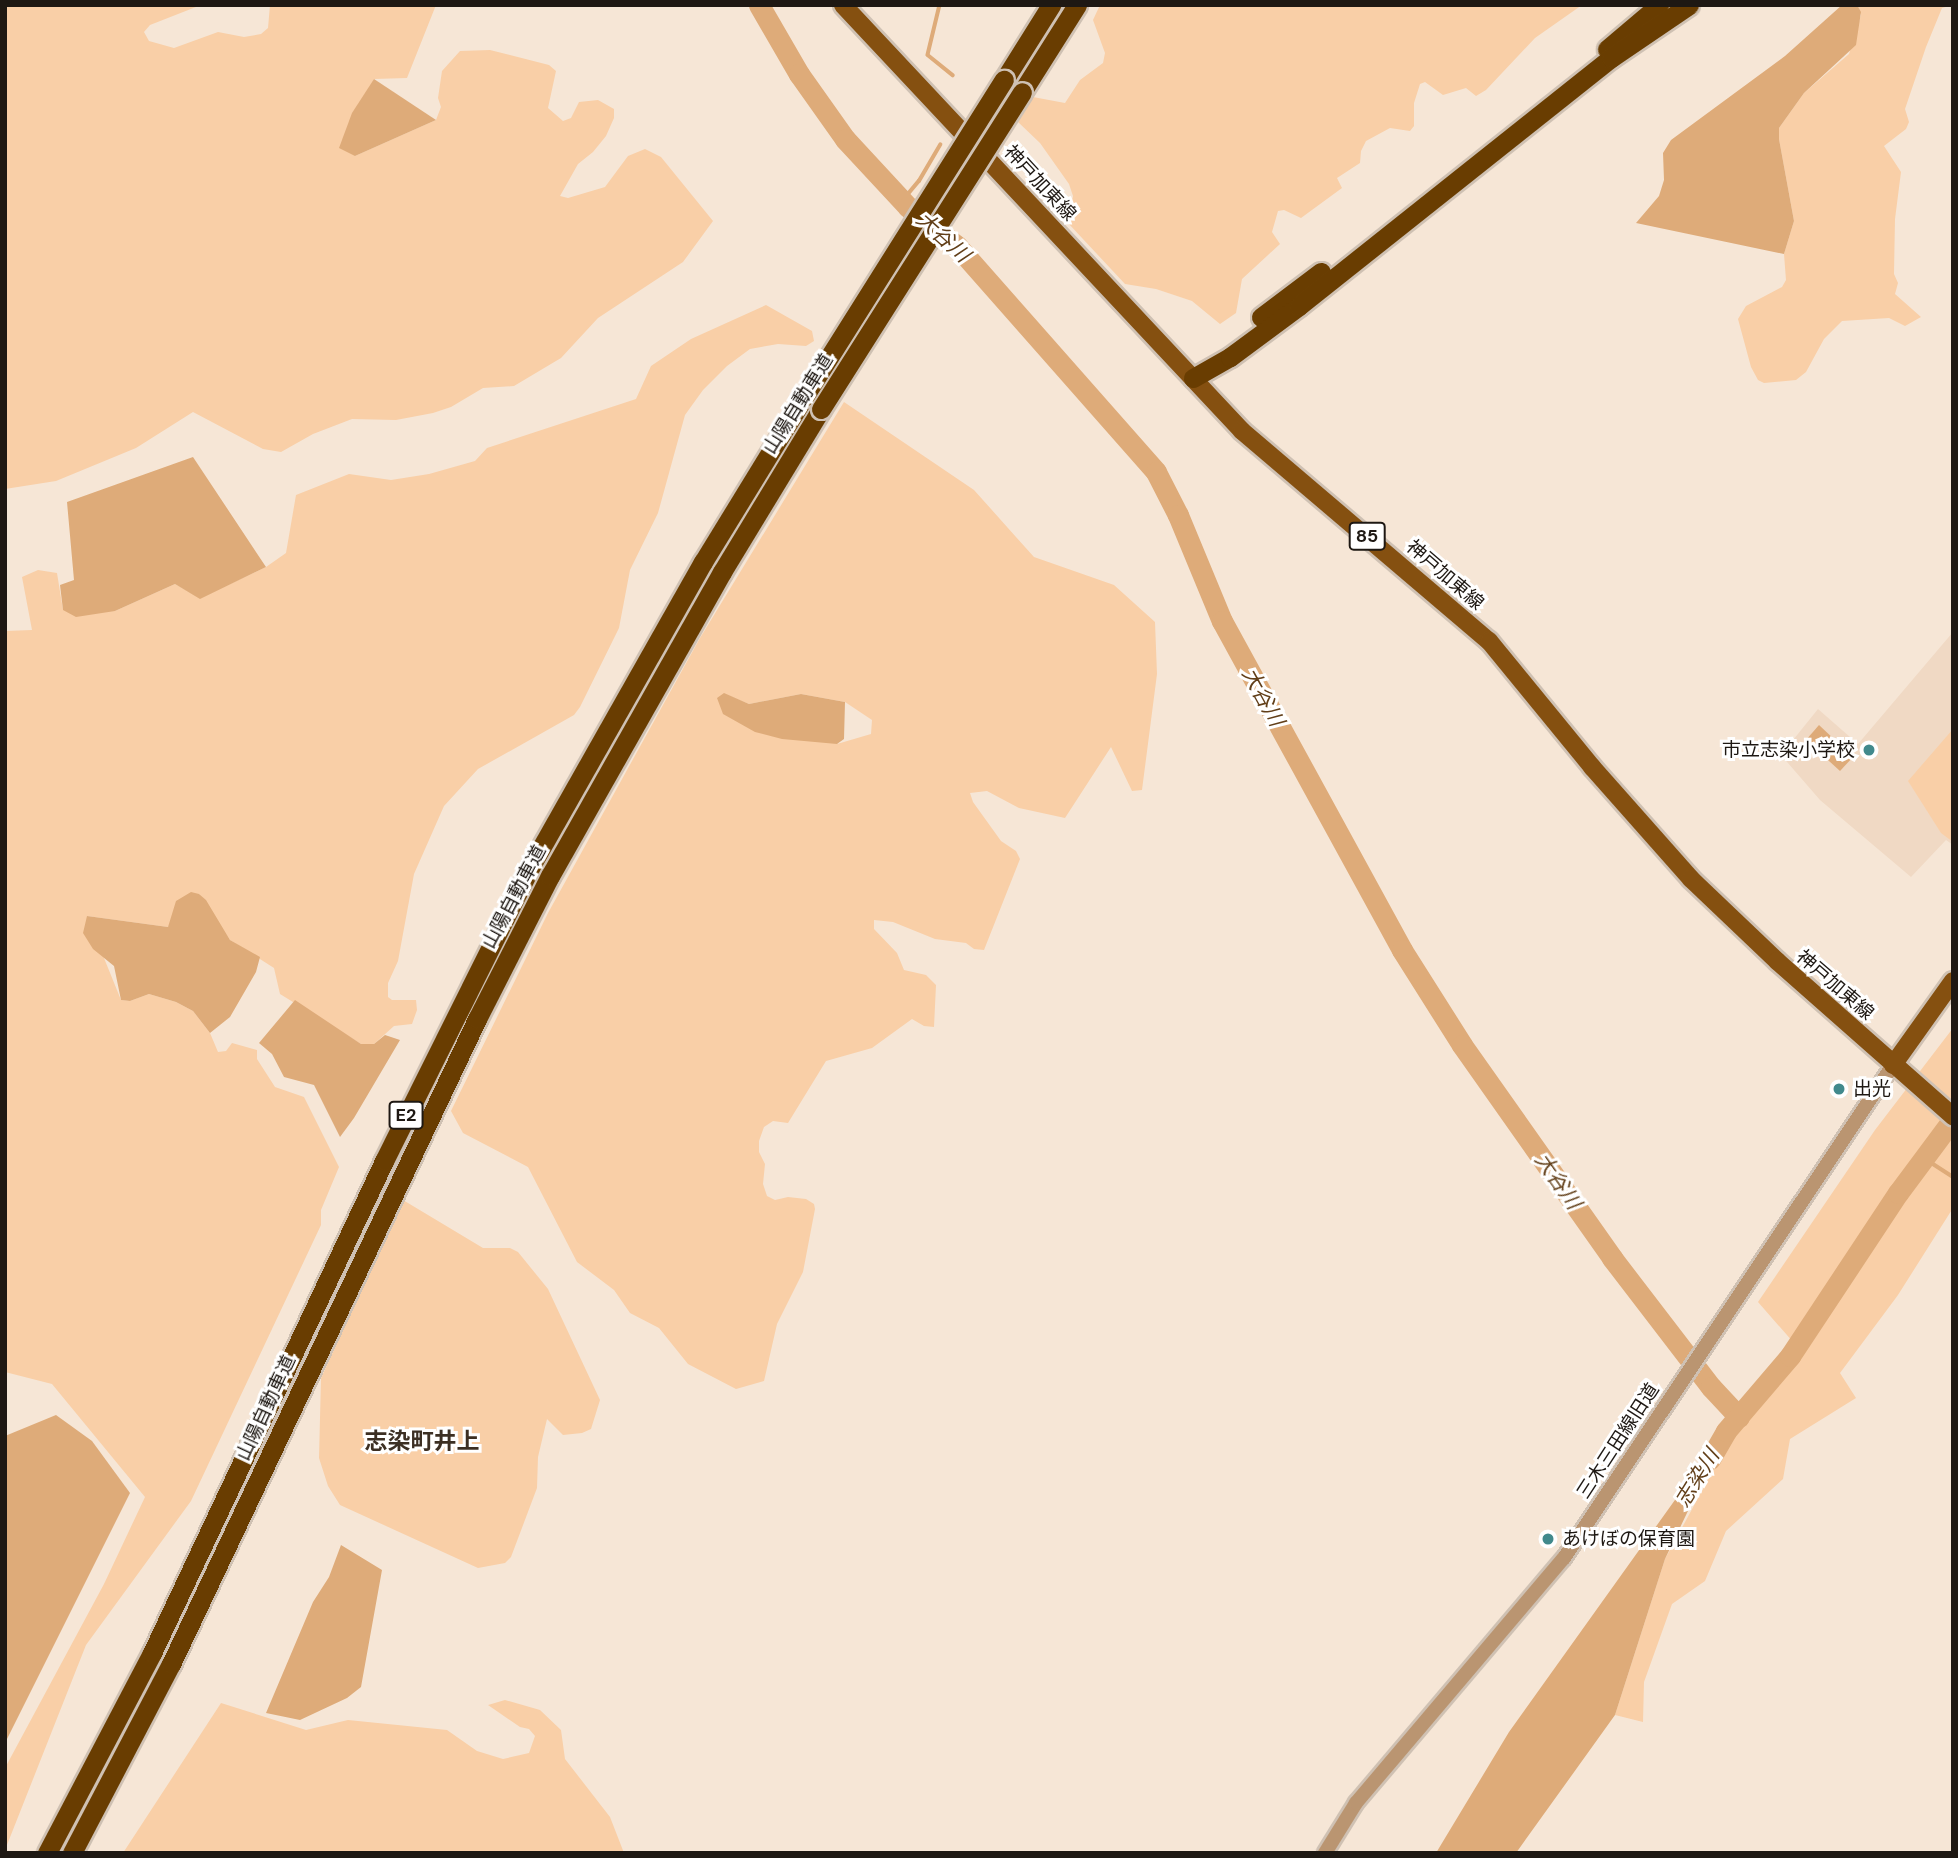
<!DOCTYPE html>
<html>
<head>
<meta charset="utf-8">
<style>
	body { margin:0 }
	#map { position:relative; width:1958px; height:1858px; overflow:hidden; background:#f6e6d6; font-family:"DM Sans","Noto Sans JP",sans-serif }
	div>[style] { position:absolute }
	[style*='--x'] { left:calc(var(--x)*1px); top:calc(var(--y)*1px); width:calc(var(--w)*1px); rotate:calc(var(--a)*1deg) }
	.built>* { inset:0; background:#f0d9c4 }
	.green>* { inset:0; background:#f9cfa7 }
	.water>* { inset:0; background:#deab79 }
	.stream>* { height:3.5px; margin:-1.75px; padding:0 1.75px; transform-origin:1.75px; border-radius:1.75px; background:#deab79 }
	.river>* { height:21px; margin:-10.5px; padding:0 10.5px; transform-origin:10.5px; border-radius:10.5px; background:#deab79 }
	.roads { filter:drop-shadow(2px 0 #cfc1b3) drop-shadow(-2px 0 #cfc1b3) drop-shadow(0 2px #cfc1b3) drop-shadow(0 -2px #cfc1b3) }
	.minor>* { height:14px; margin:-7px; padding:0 7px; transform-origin:7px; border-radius:7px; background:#ba9571 }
	.major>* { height:18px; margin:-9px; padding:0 9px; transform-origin:9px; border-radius:9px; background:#855010 }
	.highway>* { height:19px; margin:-9.5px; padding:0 9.5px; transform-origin:9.5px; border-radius:9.5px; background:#693d01 }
	.bridges { filter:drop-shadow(2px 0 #cfc1b3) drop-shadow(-2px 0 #cfc1b3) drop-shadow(0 2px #cfc1b3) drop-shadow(0 -2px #cfc1b3) }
	.highway-bridge>* { height:19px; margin:-9.5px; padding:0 9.5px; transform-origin:9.5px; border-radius:9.5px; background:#693d01 }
	.dots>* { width:19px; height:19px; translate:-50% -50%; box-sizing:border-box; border:4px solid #fff; border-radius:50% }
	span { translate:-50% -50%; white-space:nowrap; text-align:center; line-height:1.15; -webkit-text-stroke:6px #fff; paint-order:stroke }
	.shield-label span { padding:2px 5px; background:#fff; border:2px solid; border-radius:5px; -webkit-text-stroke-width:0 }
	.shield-label { font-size:18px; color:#1e1813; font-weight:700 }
	.street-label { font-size:19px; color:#1e1813 }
	.poi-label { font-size:19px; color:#1e1813 }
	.right { translate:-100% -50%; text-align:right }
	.left { translate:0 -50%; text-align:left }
	.water-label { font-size:21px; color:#623f19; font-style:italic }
	.quarter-label { font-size:23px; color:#3c2f23; font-weight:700 }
	.frame { position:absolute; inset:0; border:7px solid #1e1813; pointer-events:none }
</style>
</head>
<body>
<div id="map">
	<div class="built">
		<div style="clip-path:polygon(1953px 632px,1953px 845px,1946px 840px,1911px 877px,1820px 800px,1781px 755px,1818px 709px,1858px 744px)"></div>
	</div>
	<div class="green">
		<div style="clip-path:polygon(5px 5px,201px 5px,150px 25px,144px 32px,149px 41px,174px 48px,218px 32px,244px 37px,261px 34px,268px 28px,270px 5px,436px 5px,407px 78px,374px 79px,355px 156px,436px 120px,441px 107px,438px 98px,442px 71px,460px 51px,490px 50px,549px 65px,556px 71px,548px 108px,563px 121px,571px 118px,579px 102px,598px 100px,614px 109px,614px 118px,606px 136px,593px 152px,578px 164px,560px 196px,568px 198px,605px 187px,628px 156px,645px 149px,661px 157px,713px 221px,683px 262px,598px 318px,561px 358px,514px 386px,483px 388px,451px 407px,433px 413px,396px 420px,352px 419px,313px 434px,281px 452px,263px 449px,193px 412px,136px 448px,56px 481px,5px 489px)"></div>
		<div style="clip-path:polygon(1100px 5px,1582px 5px,1535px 38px,1486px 90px,1476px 96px,1466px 88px,1443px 95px,1425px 82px,1420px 84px,1414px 103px,1414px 126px,1410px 131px,1390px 128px,1366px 141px,1361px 151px,1360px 163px,1337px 178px,1342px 188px,1301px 218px,1284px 210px,1278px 211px,1272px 232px,1280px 244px,1242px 279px,1236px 313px,1220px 324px,1192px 301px,1156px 289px,1125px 284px,1068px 223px,1073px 196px,1069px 184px,1040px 143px,1018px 122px,1033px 97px,1065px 103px,1080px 80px,1103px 63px,1105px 53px,1093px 20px)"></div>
		<div style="clip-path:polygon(1857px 5px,1953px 5px,1942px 8px,1926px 47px,1905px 109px,1909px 122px,1906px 129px,1884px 146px,1901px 172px,1895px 219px,1894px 274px,1898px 283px,1895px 294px,1921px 317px,1905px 326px,1889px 318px,1842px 321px,1824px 339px,1806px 372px,1796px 380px,1764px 383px,1758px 380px,1751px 367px,1738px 319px,1746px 306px,1782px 287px,1786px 280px,1784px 254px,1794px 221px,1779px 139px,1779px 128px,1804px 93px,1849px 54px,1861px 15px)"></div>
		<div style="clip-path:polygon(766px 305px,812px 331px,814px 341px,806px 346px,778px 344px,750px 349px,727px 366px,703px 390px,685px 415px,658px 513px,630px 570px,619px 628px,580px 707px,574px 715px,478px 769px,444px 806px,414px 874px,398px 961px,388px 983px,388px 997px,392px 1000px,416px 1000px,417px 1010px,412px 1024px,394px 1026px,374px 1044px,361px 1044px,280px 994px,274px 968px,230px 940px,199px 894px,168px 927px,87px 916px,121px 1000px,130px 1001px,149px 994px,176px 1002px,193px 1011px,210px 1033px,218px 1052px,226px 1051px,232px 1043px,257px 1050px,257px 1059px,275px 1087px,304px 1097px,339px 1167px,321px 1210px,321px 1225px,191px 1501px,86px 1645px,5px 1850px,5px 1768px,104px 1584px,145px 1497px,52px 1384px,5px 1372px,5px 631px,32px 630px,22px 577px,38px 570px,57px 573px,63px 610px,115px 611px,175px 584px,200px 598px,266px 567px,286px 553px,296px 495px,349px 474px,391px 480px,429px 474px,475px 461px,487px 448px,636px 399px,651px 366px,691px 339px)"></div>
		<div style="clip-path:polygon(evenodd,844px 402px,974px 490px,1034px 557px,1114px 585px,1155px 622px,1157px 674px,1142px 790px,1132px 791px,1111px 747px,1065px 818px,1019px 808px,987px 791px,970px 793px,973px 802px,1001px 841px,1016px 851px,1020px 859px,984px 950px,974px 949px,966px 943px,935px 939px,893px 922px,874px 920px,874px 929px,897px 953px,904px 970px,926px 975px,936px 985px,934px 1027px,924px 1026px,912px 1019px,872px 1048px,826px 1061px,788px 1123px,773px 1121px,764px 1127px,759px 1141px,759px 1152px,765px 1164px,763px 1184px,767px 1196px,775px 1200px,788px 1197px,806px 1199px,814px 1204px,815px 1209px,803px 1272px,777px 1324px,764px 1381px,736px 1389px,688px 1364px,659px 1328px,630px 1313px,614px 1290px,577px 1262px,528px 1167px,463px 1133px,451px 1111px,548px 913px,700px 638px,844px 402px,724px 694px,749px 704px,801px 694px,845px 702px,872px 720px,871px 734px,837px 744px,724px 694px)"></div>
		<div style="clip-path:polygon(1953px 729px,1953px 842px,1941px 833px,1908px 781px)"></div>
		<div style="clip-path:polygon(1953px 1028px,1953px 1208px,1898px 1295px,1840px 1373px,1856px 1398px,1790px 1439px,1783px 1479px,1726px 1531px,1705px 1581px,1672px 1604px,1644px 1682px,1643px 1722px,1615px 1715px,1665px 1559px,1723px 1452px,1800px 1350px,1758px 1302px,1875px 1130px)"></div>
		<div style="clip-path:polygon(403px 1200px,483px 1248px,510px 1248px,518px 1252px,548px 1289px,600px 1400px,591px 1429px,582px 1433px,563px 1435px,547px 1419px,538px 1457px,537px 1488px,511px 1557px,505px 1563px,478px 1568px,340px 1505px,328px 1486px,319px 1458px,321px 1378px)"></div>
		<div style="clip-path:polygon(505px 1700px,540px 1710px,561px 1730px,565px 1759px,610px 1817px,624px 1853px,123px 1853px,221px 1703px,306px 1730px,348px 1720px,447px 1730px,477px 1751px,503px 1759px,529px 1753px,535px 1736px,529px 1729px,520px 1727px,488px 1705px)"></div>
	</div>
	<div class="water">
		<div style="clip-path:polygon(1842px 5px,1857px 5px,1861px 12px,1856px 45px,1804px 93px,1779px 128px,1779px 139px,1794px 221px,1784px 254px,1636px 223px,1659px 196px,1664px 180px,1663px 153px,1671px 140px,1785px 56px)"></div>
		<div style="clip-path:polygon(374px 79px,436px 120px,355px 156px,339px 148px,352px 113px)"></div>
		<div style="clip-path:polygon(193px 457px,266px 567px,200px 599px,175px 584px,115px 611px,76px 617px,63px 610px,60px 585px,74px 580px,67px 502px)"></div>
		<div style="clip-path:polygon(724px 693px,749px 704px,801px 694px,845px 702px,844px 739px,837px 744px,782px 739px,755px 732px,723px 714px,717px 698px)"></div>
		<div style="clip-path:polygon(1819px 725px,1853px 757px,1840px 771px,1806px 740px)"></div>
		<div style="clip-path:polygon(191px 892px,199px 894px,206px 900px,230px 940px,260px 957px,256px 972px,230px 1017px,210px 1033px,193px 1011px,176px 1002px,149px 994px,130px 1001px,121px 1000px,114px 966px,93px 949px,83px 933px,87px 916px,168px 927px,176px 901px)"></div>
		<div style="clip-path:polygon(295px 1000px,361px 1044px,374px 1044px,385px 1035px,400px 1040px,354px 1118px,340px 1137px,314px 1085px,284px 1077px,272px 1054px,259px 1043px)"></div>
		<div style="clip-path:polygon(56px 1415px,92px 1441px,130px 1493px,5px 1743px,5px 1436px)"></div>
		<div style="clip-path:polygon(1730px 1423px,1665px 1559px,1615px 1715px,1516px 1853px,1436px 1853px,1509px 1732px)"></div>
		<div style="clip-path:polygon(341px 1545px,382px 1570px,361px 1687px,347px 1698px,300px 1720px,266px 1713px,313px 1602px,329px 1577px)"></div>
	</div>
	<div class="stream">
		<div style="--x:940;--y:5;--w:51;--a:103.5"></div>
		<div style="--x:928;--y:55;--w:32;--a:39"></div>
		<div style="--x:902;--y:201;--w:26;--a:-50"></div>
		<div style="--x:919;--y:181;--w:42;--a:-59.7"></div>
		<div style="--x:1924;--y:1158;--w:35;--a:33"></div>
	</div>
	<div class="river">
		<div style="--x:759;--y:5;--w:80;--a:59.9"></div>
		<div style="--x:799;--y:74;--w:80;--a:54.7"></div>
		<div style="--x:845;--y:139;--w:93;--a:47.2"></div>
		<div style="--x:908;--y:207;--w:63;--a:38.5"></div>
		<div style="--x:957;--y:246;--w:301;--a:48.6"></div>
		<div style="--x:1156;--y:472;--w:48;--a:62.9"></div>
		<div style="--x:1178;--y:515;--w:115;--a:67.5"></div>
		<div style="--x:1222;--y:621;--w:375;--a:61.3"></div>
		<div style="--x:1402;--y:950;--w:112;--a:57.7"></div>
		<div style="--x:1462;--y:1045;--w:261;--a:54.8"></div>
		<div style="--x:1612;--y:1258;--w:163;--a:52.5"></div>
		<div style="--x:1711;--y:1387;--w:41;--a:47"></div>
		<div style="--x:1710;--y:1459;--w:32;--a:-60"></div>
		<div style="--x:1726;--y:1431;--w:99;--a:-49.5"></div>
		<div style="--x:1790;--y:1356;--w:196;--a:-56.5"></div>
		<div style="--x:1898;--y:1193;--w:92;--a:-53.4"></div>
	</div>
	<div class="roads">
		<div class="minor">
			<div style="--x:1325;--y:1853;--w:59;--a:-58.2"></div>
			<div style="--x:1356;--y:1803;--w:321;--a:-49.7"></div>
			<div style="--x:1564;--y:1558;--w:593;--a:-56.28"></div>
		</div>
		<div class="major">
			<div style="--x:843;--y:5;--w:584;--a:46.87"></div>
			<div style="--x:1242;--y:431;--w:324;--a:40.4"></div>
			<div style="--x:1489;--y:641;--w:163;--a:50.7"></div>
			<div style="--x:1592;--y:767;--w:149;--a:48.5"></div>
			<div style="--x:1691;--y:879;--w:119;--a:43.6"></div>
			<div style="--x:1777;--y:961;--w:235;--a:41.4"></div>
			<div style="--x:1893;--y:1065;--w:103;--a:-54.5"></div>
		</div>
		<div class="highway">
			<div style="--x:1607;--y:49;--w:68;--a:-40.2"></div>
			<div style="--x:1004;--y:80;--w:89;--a:-57.9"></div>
			<div style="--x:1022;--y:92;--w:103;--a:-57.7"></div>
			<div style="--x:1261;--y:317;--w:75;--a:-36.9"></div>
			<div style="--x:1193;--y:378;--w:43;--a:-29.6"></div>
			<div style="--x:1230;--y:357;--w:86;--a:-36.5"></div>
			<div style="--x:1299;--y:306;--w:399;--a:-38.5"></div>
			<div style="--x:1611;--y:58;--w:94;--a:-34.2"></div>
			<div style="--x:47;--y:1853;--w:226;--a:-62.3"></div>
			<div style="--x:152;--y:1653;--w:544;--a:-64.75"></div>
			<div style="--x:384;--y:1161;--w:332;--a:-63.5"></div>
			<div style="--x:532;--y:864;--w:347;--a:-60.5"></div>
			<div style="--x:703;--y:562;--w:193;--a:-58.5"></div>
			<div style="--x:72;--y:1853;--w:213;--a:-62.4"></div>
			<div style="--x:171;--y:1664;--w:714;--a:-64.62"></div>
			<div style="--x:477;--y:1019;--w:161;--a:-63"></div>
			<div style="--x:550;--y:876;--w:349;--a:-60.5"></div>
			<div style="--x:722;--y:572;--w:191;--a:-58.7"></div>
		</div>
	</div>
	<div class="bridges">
		<div class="highway-bridge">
			<div style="--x:804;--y:397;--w:375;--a:-57.8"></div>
			<div style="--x:821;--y:409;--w:375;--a:-57.6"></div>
		</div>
	</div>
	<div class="dots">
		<div style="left:1869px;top:750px;background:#41898c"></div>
		<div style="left:1839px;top:1089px;background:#41898c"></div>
		<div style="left:1548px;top:1539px;background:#41898c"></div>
	</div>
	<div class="shield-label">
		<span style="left:1367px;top:536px">85</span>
		<span style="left:406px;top:1115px">E2</span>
	</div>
	<div class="street-label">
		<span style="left:1040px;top:183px;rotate:47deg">神戸加東線</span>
		<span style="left:798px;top:404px;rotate:-58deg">山陽自動車道</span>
		<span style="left:1445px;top:575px;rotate:41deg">神戸加東線</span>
		<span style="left:514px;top:897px;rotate:-62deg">山陽自動車道</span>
		<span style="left:1835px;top:985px;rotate:41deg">神戸加東線</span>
		<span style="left:266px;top:1408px;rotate:-65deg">山陽自動車道</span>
		<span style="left:1618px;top:1441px;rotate:-57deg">三木三田線旧道</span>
	</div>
	<div class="poi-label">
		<span class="right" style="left:1855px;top:750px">市立志染小学校</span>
		<span class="left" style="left:1853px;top:1089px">出光</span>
		<span class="left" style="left:1562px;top:1539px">あけぼの保育園</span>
	</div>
	<div class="water-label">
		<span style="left:943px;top:237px;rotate:42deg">大谷川</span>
		<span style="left:1263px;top:697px;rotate:61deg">大谷川</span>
		<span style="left:1558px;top:1181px;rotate:55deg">大谷川</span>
		<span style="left:1697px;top:1478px;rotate:-58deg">志染川</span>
	</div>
	<div class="quarter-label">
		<span style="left:422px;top:1441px">志染町井上</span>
	</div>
	<div class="frame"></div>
</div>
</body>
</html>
